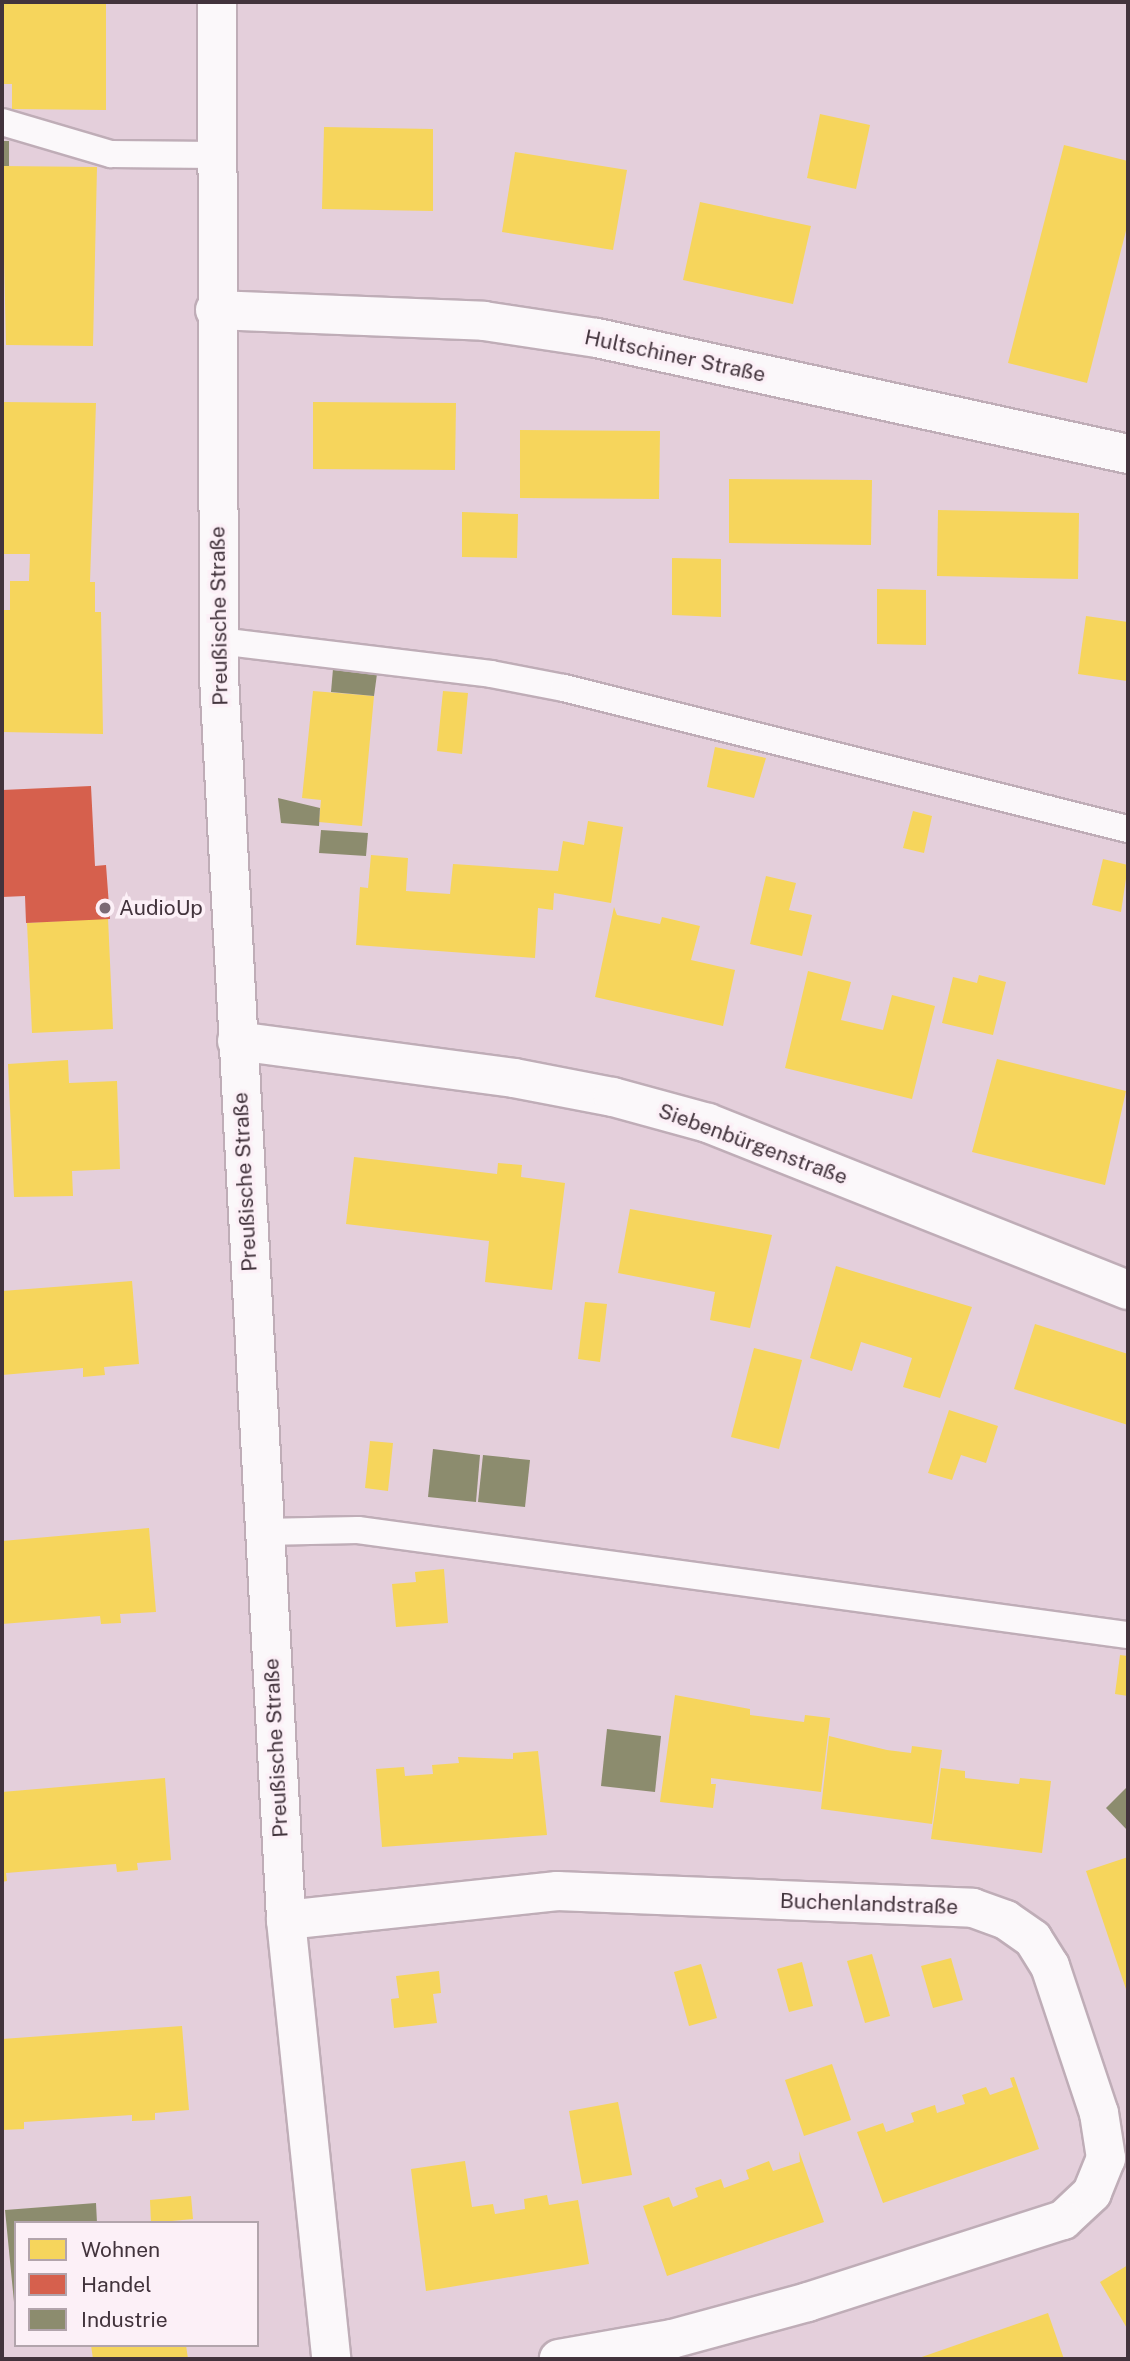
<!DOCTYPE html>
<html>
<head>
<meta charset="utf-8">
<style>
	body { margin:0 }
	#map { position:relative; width:1130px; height:2361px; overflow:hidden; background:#e4cfdb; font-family:"Public Sans",sans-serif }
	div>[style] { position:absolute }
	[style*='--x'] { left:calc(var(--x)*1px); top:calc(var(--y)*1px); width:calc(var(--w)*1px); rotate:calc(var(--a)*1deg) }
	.homes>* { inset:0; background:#f6d55c }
	.shops>* { inset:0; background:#d6604d }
	.industry>* { inset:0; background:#8c8c6e }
	.roads { filter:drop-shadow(2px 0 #bfadb7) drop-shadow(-2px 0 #bfadb7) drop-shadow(0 2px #bfadb7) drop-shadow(0 -2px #bfadb7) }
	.service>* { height:26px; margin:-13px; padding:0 13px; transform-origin:13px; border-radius:13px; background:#fbf8fa }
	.minor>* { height:38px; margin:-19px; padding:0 19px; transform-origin:19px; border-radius:19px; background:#fbf8fa }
	.dots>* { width:19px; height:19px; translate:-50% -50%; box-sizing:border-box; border:4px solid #fcf0f7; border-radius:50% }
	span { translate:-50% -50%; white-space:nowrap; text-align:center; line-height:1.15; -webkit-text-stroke:7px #fcf0f7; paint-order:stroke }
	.street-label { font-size:21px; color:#42333c }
	.poi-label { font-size:21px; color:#42333c }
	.left { translate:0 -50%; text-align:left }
	.frame { position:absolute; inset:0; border:4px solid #42333c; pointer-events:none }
	.legend { position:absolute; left:14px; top:2221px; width:245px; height:126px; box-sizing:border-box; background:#fcf0f7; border:2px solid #b2a4ac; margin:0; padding:9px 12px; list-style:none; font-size:21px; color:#42333c }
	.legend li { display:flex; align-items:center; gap:14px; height:35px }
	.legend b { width:35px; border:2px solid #b2a4ac }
</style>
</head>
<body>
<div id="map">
	<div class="homes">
		<div style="clip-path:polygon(2px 2px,106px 2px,106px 110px,12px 109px,12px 84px,2px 84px)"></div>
		<div style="clip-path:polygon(820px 114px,870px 125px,856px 189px,807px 178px)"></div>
		<div style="clip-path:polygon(324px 127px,433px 129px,433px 211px,322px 209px)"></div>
		<div style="clip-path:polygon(1064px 145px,1128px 161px,1128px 223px,1087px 383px,1008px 363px)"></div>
		<div style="clip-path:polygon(515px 152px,627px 170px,613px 250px,502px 232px)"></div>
		<div style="clip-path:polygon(2px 166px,97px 167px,93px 346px,6px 345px)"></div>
		<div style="clip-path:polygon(700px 202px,811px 226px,793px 304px,683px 280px)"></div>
		<div style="clip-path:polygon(2px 402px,96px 403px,90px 582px,95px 582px,95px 612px,101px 612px,103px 734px,2px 732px,2px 610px,10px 610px,10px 581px,29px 581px,30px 554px,2px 554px)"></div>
		<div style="clip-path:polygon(313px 402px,456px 403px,455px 470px,313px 469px)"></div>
		<div style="clip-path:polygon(520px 430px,660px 431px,659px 499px,520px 498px)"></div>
		<div style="clip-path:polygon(729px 479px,872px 480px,871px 545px,729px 543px)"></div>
		<div style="clip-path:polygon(938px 510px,1079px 513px,1078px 579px,937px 576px)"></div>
		<div style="clip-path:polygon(462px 512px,518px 514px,517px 558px,462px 557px)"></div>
		<div style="clip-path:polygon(672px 558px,721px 559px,721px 617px,672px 615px)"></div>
		<div style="clip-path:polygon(877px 589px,926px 590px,926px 645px,877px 644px)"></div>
		<div style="clip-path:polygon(1086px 616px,1128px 622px,1127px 681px,1078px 674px)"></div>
		<div style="clip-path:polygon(313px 691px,374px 696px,362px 826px,319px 822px,321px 800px,302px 798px)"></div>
		<div style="clip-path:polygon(443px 691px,468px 693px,462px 754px,437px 751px)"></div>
		<div style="clip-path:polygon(715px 747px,766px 758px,754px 798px,707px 787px)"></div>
		<div style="clip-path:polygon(913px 811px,932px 816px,924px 853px,903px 848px)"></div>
		<div style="clip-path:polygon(588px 821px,623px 827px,611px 903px,554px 893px,553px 910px,538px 908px,535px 958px,356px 945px,360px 887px,368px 888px,371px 855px,408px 858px,406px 891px,450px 894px,453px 864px,558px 871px,563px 841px,584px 845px)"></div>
		<div style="clip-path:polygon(1103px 859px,1128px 865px,1121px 912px,1092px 905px)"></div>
		<div style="clip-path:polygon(766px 876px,796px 883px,789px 910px,812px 915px,802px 956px,750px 944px)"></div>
		<div style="clip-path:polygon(614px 907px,617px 915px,660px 924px,662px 917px,700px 926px,691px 960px,735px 970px,723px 1026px,595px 997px)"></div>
		<div style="clip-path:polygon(108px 918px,113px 1029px,32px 1033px,27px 923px)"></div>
		<div style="clip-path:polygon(808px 971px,851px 982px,841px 1020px,883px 1030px,892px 995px,935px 1006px,912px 1099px,785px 1068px)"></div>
		<div style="clip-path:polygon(979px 975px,1006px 982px,993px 1035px,942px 1023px,953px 977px,977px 983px)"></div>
		<div style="clip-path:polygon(997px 1059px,1126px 1091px,1105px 1185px,972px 1152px)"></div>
		<div style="clip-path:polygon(68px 1060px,69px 1083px,117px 1081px,120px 1169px,72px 1171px,73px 1196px,14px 1197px,8px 1064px)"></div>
		<div style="clip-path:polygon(354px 1157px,497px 1174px,498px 1163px,522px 1165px,521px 1177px,565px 1183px,552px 1290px,485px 1282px,489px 1241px,346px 1224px)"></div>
		<div style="clip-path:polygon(630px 1209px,772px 1235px,750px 1328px,710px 1320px,715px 1292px,618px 1273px)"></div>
		<div style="clip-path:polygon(836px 1266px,972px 1307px,940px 1398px,903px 1387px,912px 1358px,884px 1349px,861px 1342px,852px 1371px,810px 1358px)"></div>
		<div style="clip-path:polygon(132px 1281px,139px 1364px,104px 1367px,105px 1375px,83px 1377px,83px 1368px,2px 1375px,2px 1291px)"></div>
		<div style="clip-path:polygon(585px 1302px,607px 1304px,600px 1362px,578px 1359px)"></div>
		<div style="clip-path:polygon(1035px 1324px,1128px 1354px,1128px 1425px,1014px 1389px)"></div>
		<div style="clip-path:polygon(754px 1348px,802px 1360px,779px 1449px,731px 1437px)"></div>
		<div style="clip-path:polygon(949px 1410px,998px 1426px,986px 1463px,961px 1455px,952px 1480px,928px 1473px)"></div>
		<div style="clip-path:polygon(370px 1441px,393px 1443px,388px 1491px,365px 1488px)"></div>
		<div style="clip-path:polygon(149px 1528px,156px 1612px,120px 1614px,121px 1623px,101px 1624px,100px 1616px,2px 1624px,2px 1541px)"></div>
		<div style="clip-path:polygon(444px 1569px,448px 1623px,396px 1627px,392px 1584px,416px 1582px,415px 1572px)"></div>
		<div style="clip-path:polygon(1120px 1655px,1128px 1656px,1128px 1696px,1115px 1694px)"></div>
		<div style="clip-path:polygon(675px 1695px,750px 1709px,750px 1715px,804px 1722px,805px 1715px,830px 1718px,821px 1792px,711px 1778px,711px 1784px,716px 1784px,713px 1808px,660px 1802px)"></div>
		<div style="clip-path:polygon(829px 1736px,887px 1750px,911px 1753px,912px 1746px,942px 1750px,932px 1824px,821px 1809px)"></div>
		<div style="clip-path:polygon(538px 1751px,547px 1835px,382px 1847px,376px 1769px,404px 1767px,405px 1776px,433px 1774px,432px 1765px,459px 1763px,458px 1757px,513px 1759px,513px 1753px)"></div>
		<div style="clip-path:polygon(941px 1768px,965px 1771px,965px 1778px,1019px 1784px,1020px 1778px,1051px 1781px,1042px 1853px,931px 1839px)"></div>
		<div style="clip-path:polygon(165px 1778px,171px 1860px,137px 1863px,138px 1870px,117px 1872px,116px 1864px,6px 1873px,7px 1881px,2px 1882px,2px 1792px)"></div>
		<div style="clip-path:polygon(1128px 1857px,1128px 1995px,1086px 1871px)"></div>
		<div style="clip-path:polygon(872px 1954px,890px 2016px,865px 2023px,847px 1961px)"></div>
		<div style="clip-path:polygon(951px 1958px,963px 2000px,933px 2008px,921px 1966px)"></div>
		<div style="clip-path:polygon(802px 1962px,813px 2006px,789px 2012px,777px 1969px)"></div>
		<div style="clip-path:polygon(701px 1964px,717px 2018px,689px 2026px,674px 1972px)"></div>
		<div style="clip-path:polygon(439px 1971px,441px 1993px,433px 1994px,437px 2023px,394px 2028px,391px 1999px,399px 1998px,396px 1976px)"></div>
		<div style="clip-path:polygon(182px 2026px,189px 2110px,155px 2113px,155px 2120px,132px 2121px,132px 2115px,24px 2122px,24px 2129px,2px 2130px,2px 2039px)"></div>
		<div style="clip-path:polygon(832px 2064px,851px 2120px,804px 2136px,785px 2080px)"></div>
		<div style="clip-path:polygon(1014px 2077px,1039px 2149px,883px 2203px,857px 2132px,883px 2123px,886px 2132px,914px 2122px,911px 2113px,935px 2105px,937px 2113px,965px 2104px,962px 2095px,986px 2087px,990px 2095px,1013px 2087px,1010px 2078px)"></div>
		<div style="clip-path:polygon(618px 2102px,632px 2175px,582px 2184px,569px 2111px)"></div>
		<div style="clip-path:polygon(799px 2151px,824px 2222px,667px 2276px,643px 2206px,669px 2197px,673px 2207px,698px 2197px,695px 2188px,721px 2179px,724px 2188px,749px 2179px,746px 2170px,769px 2161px,773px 2171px,800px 2162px)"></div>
		<div style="clip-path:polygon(465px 2161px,472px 2207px,493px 2204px,495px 2214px,525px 2209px,524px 2199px,547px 2195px,549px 2205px,578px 2200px,589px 2264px,426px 2291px,411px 2169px)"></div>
		<div style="clip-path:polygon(191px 2196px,193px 2219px,151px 2223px,150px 2200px)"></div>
		<div style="clip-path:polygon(1128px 2265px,1128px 2330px,1100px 2282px)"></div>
		<div style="clip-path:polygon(1048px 2313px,1064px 2359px,916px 2359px)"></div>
		<div style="clip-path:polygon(91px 2345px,186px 2345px,188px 2359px,93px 2359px)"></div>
	</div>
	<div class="shops">
		<div style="clip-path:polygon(91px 786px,95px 866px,106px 865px,110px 919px,26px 923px,25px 896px,2px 897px,2px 790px)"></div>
	</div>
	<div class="industry">
		<div style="clip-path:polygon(2px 141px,9px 141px,9px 166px,2px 166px)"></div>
		<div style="clip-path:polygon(333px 669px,377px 674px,374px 696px,331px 692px)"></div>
		<div style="clip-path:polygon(278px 798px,320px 808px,319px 826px,281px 823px)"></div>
		<div style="clip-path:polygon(321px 830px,368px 833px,366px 856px,319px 853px)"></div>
		<div style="clip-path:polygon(433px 1449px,480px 1455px,476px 1502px,428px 1497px)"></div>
		<div style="clip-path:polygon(483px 1455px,530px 1460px,525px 1507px,478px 1502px)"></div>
		<div style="clip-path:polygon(607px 1729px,661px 1736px,655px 1792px,601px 1786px)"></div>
		<div style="clip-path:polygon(1128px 1786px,1128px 1831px,1106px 1808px)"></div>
		<div style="clip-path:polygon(96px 2203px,97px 2223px,16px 2223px,14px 2302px,5px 2210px)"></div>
	</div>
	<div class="roads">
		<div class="service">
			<div style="--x:2;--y:122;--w:114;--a:16.4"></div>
			<div style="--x:111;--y:154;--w:105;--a:0.5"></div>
			<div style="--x:219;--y:641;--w:274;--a:6.9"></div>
			<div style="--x:491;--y:674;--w:74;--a:10.9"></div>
			<div style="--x:564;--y:688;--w:581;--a:14.04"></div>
			<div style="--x:263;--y:1532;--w:95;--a:-1.2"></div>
			<div style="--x:358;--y:1530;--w:777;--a:7.77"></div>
		</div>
		<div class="minor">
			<div style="--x:217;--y:2;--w:675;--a:89.83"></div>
			<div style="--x:219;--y:677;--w:1245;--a:86.91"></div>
			<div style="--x:286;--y:1920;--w:441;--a:84.1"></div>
			<div style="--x:215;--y:310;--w:269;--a:2.3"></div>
			<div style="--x:484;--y:321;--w:114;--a:8.6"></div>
			<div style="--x:597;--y:338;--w:544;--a:12.32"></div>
			<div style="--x:237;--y:1041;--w:279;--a:7.6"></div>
			<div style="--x:514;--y:1078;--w:101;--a:10.9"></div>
			<div style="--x:613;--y:1097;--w:98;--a:15.3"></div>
			<div style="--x:708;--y:1123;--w:452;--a:21.7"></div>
			<div style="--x:286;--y:1920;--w:273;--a:-6.1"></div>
			<div style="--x:557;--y:1891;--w:416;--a:2.3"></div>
			<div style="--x:973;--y:1908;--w:35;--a:20"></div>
			<div style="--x:1006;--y:1920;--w:33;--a:35"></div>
			<div style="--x:1033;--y:1939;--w:32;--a:58"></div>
			<div style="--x:1050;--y:1966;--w:155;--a:71.6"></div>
			<div style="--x:1099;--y:2113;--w:46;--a:81.2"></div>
			<div style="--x:1106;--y:2158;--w:38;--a:112"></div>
			<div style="--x:1092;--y:2193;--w:40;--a:137"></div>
			<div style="--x:1063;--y:2220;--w:268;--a:162.2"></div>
			<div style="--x:808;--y:2302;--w:141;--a:164.8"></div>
			<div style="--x:672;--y:2339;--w:115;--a:170"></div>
		</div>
	</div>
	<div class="dots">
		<div style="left:105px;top:908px;background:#7b6a74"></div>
	</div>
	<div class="street-label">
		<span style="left:675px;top:356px;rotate:12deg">Hultschiner Straße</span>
		<span style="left:219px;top:616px;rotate:-91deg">Preußische Straße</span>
		<span style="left:753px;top:1144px;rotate:20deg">Siebenbürgenstraße</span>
		<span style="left:245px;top:1182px;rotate:-93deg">Preußische Straße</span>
		<span style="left:276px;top:1748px;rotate:-93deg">Preußische Straße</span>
		<span style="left:869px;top:1904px;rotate:2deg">Buchenlandstraße</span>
	</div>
	<div class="poi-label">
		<span class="left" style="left:119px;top:908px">AudioUp</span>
	</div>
	<div class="frame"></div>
	<ul class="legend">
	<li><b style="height:19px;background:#f6d55c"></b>Wohnen</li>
	<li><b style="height:19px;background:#d6604d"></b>Handel</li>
	<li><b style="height:19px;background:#8c8c6e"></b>Industrie</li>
	</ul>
</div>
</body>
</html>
